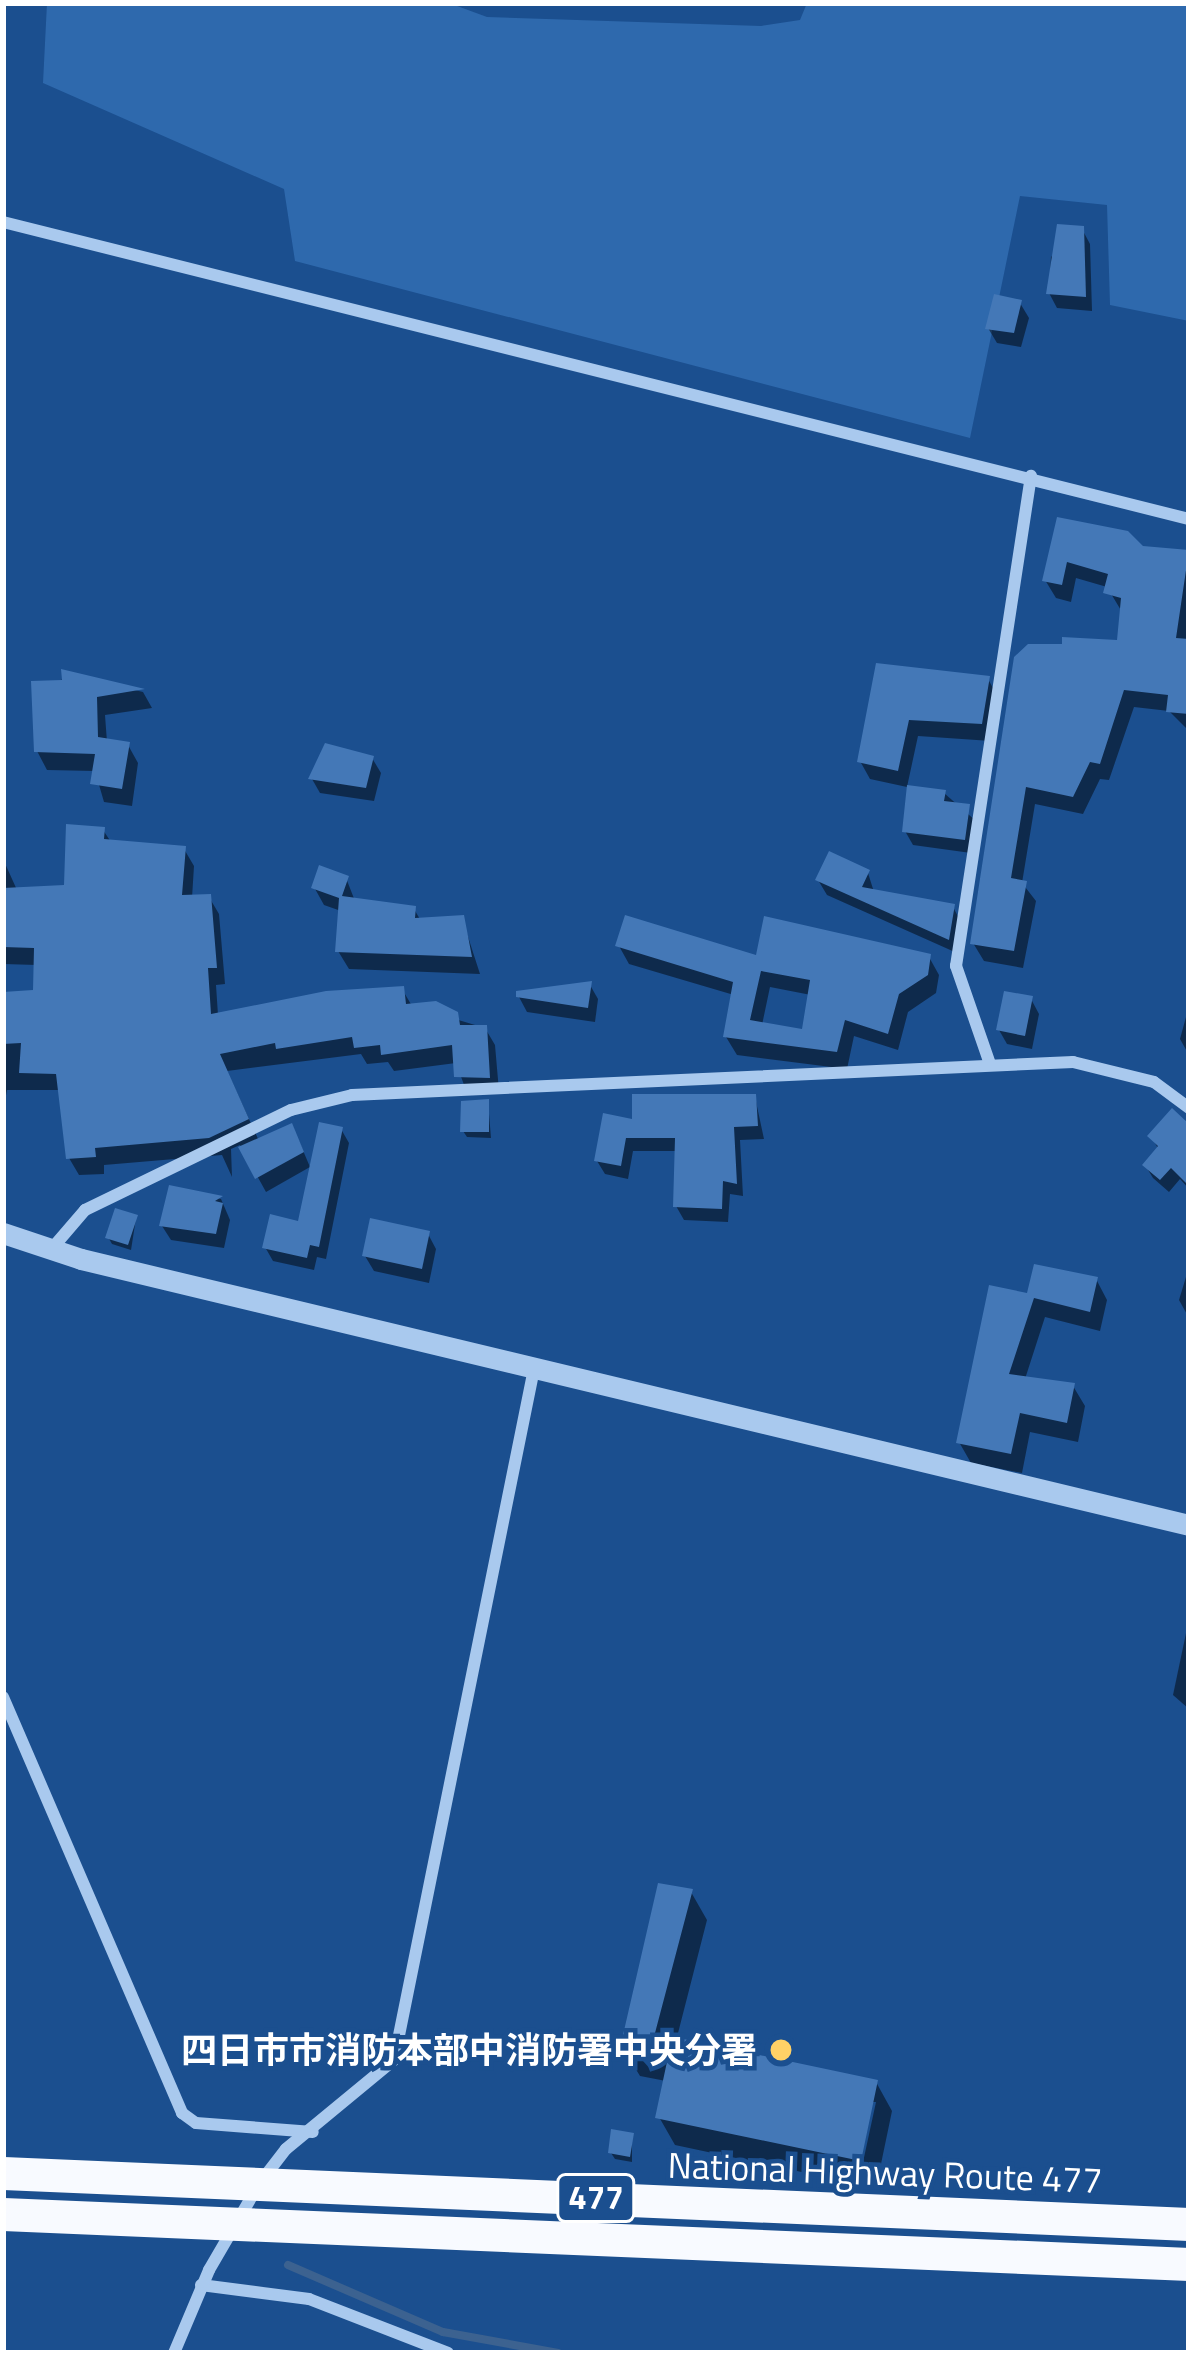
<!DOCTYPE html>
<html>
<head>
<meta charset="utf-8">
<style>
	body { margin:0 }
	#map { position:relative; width:1192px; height:2356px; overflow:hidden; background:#1b4f8f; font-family:"Titillium Web","Noto Sans JP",sans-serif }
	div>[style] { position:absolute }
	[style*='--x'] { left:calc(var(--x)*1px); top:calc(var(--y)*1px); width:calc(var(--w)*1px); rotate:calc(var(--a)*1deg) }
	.green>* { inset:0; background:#2e69ad }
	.shadow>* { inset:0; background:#0007 }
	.stream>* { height:8px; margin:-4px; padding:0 4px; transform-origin:4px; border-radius:4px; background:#3c6290 }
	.building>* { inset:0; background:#4478b7 }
	.minor>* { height:12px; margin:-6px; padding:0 6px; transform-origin:6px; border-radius:6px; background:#a9c9ee }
	.tertiary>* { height:21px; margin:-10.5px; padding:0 10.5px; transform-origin:10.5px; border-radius:10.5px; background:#a9c9ee }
	.trunk>* { height:33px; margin:-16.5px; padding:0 16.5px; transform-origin:16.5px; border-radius:16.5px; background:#f8faff }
	.dots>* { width:33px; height:33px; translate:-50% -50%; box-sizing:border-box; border:6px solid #1b4f8f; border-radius:50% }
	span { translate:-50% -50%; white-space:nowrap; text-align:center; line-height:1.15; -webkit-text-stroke:9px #1b4f8f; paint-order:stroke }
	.shield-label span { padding:3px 9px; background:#1b4f8f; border:3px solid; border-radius:9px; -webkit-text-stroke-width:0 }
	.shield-label { font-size:33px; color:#fff; font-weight:700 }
	.poi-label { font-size:36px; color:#fff; font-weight:700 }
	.right { translate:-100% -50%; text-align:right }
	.street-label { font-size:36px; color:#fff }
	.frame { position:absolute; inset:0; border:6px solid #fff; pointer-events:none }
</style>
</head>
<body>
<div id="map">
	<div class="green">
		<div style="clip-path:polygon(47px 3px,449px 3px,487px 17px,761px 26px,800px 20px,807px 3px,1189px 3px,1189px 321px,1110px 305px,1107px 205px,1020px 196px,970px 438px,295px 261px,284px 189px,43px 83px)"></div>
	</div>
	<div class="shadow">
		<div style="clip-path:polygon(1082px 229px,1090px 244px,1092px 311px,1057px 308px,1049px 293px,1051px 257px)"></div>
		<div style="clip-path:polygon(1020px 303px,1029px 318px,1021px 347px,997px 343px,988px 328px)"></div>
		<div style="clip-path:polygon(1059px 521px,1142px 549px,1189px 554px,1189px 731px,1169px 711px,1134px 707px,1109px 780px,1100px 779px,1083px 814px,1035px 804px,1022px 883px,1036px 901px,1023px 968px,984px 961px,973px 943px,1017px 658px,1120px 643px,1122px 612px,1107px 587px,1076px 578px,1071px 602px,1056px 598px,1045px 580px)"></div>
		<div style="clip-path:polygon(878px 667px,988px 679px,998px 697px,991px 741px,918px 736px,907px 787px,870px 779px,860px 761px)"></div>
		<div style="clip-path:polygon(64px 673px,143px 692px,152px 708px,105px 715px,107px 742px,128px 745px,138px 763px,132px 806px,104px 802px,95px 771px,47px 770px,37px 751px)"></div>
		<div style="clip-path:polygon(372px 758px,381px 773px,374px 801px,320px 793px,312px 779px)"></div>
		<div style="clip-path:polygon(944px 793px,976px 821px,971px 853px,913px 845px,905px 831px)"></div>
		<div style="clip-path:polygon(103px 830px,111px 842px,184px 849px,194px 866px,192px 898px,209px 897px,219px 914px,225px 984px,216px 985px,218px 1015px,402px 989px,412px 1006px,485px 1028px,495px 1045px,499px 1091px,467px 1093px,456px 1063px,394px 1071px,388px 1062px,367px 1064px,361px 1054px,227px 1071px,259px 1141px,299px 1141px,310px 1167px,266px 1192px,240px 1145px,231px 1149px,232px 1177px,222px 1155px,104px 1165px,104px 1174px,79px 1175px,69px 1158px,61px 1090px,7px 1090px,3px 1112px,3px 997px,36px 993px,37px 965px,3px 964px,3px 859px,17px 890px,67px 888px)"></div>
		<div style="clip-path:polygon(868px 873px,874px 892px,953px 907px,961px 922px,957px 953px,827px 895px,818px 880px)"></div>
		<div style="clip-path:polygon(346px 878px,355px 901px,414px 909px,421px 921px,462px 918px,480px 974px,349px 969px,338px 951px,341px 911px,324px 905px,314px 887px)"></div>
		<div style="clip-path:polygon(evenodd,619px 946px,759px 959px,929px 957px,939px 975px,936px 993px,908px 1012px,898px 1050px,854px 1036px,847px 1069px,737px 1055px,726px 1037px,734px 995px,629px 964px,619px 946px,770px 987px,811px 995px,805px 1033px,762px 1025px,770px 987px)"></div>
		<div style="clip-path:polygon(590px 985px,598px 999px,595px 1022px,527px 1012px,519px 997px)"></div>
		<div style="clip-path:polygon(1031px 999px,1039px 1014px,1032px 1049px,1007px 1044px,999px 1030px)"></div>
		<div style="clip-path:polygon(1189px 1006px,1189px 1055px,1180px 1039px)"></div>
		<div style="clip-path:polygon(755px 1097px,764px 1139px,740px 1140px,743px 1196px,730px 1194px,728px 1222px,684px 1220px,676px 1206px,678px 1151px,633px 1151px,628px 1179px,605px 1174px,597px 1161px,635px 1123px)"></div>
		<div style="clip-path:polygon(488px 1102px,491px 1138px,467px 1137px,463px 1131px)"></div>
		<div style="clip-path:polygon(341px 1129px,349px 1143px,326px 1259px,317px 1257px,314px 1270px,273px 1261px,265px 1247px,300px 1224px)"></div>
		<div style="clip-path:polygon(1151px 1136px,1189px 1136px,1189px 1189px,1180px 1179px,1169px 1192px,1153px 1178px,1145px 1165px,1159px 1150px)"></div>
		<div style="clip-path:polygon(171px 1188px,221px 1199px,230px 1220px,224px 1248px,171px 1240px,162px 1226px)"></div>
		<div style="clip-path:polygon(136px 1218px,131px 1250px,112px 1244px,108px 1237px)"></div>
		<div style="clip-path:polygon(428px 1234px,436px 1249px,429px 1283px,374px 1271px,365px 1256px)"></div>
		<div style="clip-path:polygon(1189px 1267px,1189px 1318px,1179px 1300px)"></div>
		<div style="clip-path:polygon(1096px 1279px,1107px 1300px,1100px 1331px,1045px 1317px,1025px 1379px,1073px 1386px,1085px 1406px,1078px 1442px,1030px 1432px,1022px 1473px,971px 1463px,959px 1442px,1029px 1296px)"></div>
		<div style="clip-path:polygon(1189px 1619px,1189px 1709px,1173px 1695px)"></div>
		<div style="clip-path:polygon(evenodd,691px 1892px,707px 1920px,676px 2041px,876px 2082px,892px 2111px,876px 2188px,675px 2145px,659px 2117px,666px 2081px,640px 2076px,623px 2048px,691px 1892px,870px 2102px,876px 2102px,860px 2176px,854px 2175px,870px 2102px)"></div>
		<div style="clip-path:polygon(632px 2135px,632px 2162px,615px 2159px,611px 2153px)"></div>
	</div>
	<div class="stream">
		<div style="--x:288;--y:2265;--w:169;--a:23.4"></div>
		<div style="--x:443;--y:2332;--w:117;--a:10.3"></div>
	</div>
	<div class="building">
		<div style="clip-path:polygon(1057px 224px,1084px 226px,1086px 297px,1046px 294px)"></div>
		<div style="clip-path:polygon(994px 294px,1022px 300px,1014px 333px,985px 329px)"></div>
		<div style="clip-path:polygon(1057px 517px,1128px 531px,1143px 546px,1189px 550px,1176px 638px,1189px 639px,1189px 714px,1166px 712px,1168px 695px,1124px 690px,1100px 764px,1090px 762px,1073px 797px,1026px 787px,1011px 878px,1027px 881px,1014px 951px,970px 944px,1014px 657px,1028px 644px,1062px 644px,1062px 637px,1117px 640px,1121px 598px,1103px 593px,1108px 574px,1067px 562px,1062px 585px,1042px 581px)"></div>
		<div style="clip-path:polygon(876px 663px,990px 676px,982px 724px,909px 720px,898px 771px,857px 762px)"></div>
		<div style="clip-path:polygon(61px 669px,145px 689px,97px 697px,98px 737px,130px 742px,122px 789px,90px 784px,95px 754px,34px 752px,31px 681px,62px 680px)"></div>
		<div style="clip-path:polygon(325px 743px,374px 756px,366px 788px,308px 779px)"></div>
		<div style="clip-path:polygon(907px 785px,946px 790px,944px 801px,970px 804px,965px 840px,902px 832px)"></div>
		<div style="clip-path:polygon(66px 824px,105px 827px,104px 839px,186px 846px,182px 895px,211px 894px,217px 968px,208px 968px,211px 1014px,326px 991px,404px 986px,406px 1004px,436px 1001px,458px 1012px,460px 1025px,487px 1025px,490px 1078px,454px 1077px,452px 1045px,381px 1055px,380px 1045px,354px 1048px,352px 1037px,276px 1049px,275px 1043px,220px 1054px,249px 1119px,209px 1138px,95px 1148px,96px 1157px,66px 1159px,56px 1074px,19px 1073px,21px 1043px,3px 1044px,3px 992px,33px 990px,34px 948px,3px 947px,3px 888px,64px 885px)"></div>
		<div style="clip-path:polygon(829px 851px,870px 870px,862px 887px,955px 904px,949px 940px,815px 880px)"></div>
		<div style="clip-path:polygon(319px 865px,349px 876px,342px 896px,416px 906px,415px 918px,464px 915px,472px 957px,335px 952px,339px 898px,311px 888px)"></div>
		<div style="clip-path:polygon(evenodd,625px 915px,756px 955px,764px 916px,931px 954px,928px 975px,899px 994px,888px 1034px,845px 1020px,837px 1052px,723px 1037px,733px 982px,615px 946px,625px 915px,761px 971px,810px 980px,802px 1029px,750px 1020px,761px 971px)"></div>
		<div style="clip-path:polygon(592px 981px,588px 1008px,516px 997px,516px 991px)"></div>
		<div style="clip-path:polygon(1004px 991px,1033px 996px,1025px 1036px,996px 1030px)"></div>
		<div style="clip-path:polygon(632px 1094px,756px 1094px,758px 1126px,734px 1127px,737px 1184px,723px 1181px,722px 1209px,673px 1207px,675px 1138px,626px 1138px,621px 1166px,594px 1161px,603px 1113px,632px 1119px)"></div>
		<div style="clip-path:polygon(489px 1099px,489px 1132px,460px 1132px,461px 1101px)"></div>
		<div style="clip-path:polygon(1172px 1108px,1189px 1124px,1189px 1186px,1171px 1168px,1160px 1180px,1142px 1165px,1158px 1146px,1147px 1136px)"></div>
		<div style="clip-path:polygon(319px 1122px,343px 1127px,319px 1247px,310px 1245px,307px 1258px,262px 1248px,270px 1214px,298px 1221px)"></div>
		<div style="clip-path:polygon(292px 1123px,304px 1152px,255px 1179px,238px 1147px)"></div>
		<div style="clip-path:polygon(169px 1185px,223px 1196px,215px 1201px,223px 1203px,216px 1234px,159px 1226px)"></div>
		<div style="clip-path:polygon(115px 1208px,138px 1215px,128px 1245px,105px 1238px)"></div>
		<div style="clip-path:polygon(370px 1218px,430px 1231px,422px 1269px,362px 1256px)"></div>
		<div style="clip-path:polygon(1034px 1264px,1098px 1277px,1090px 1312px,1034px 1298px,1009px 1374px,1075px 1383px,1067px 1423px,1020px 1413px,1011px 1454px,956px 1443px,989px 1285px,1027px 1293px)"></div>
		<div style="clip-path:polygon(658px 1883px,693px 1889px,655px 2033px,878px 2080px,861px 2161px,655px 2118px,668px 2057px,620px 2048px)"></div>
		<div style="clip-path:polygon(611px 2129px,634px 2133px,630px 2157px,608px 2153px)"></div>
	</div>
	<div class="minor">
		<div style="--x:3;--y:222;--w:1223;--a:14.06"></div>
		<div style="--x:990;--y:1064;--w:104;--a:-109.1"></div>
		<div style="--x:956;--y:966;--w:496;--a:-81.3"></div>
		<div style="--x:55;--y:1245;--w:46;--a:-49.4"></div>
		<div style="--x:85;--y:1210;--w:229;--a:-25.9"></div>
		<div style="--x:291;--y:1110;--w:63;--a:-13.8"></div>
		<div style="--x:352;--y:1095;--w:722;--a:-2.62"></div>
		<div style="--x:1073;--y:1062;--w:83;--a:13.9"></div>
		<div style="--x:1154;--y:1082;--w:44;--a:36.6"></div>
		<div style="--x:3;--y:1697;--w:453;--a:66.7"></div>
		<div style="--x:182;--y:2113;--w:17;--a:36"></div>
		<div style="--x:196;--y:2123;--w:117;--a:4.4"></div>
		<div style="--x:201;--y:2285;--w:109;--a:7.4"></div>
		<div style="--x:309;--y:2299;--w:149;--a:21.2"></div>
		<div style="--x:174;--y:2353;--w:90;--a:-67.1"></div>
		<div style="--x:209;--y:2270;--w:99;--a:-59.8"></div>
		<div style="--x:259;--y:2184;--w:44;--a:-52.4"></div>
		<div style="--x:286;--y:2149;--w:140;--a:-39.5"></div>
		<div style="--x:394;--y:2060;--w:705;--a:-78.55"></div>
	</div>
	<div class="tertiary">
		<div style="--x:3;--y:1233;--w:82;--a:18.4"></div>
		<div style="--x:81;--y:1259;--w:1139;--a:13.5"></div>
	</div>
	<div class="trunk">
		<div style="--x:3;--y:2173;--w:1187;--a:2.46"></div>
		<div style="--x:3;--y:2214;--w:1187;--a:2.41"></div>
	</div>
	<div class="dots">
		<div style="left:781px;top:2050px;background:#ffd166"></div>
	</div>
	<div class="shield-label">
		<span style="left:596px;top:2198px">477</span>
	</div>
	<div class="poi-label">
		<span class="right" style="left:757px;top:2050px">四日市市消防本部中消防署中央分署</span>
	</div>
	<div class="street-label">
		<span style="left:885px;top:2172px;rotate:2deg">National Highway Route 477</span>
	</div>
	<div class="frame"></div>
</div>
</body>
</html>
